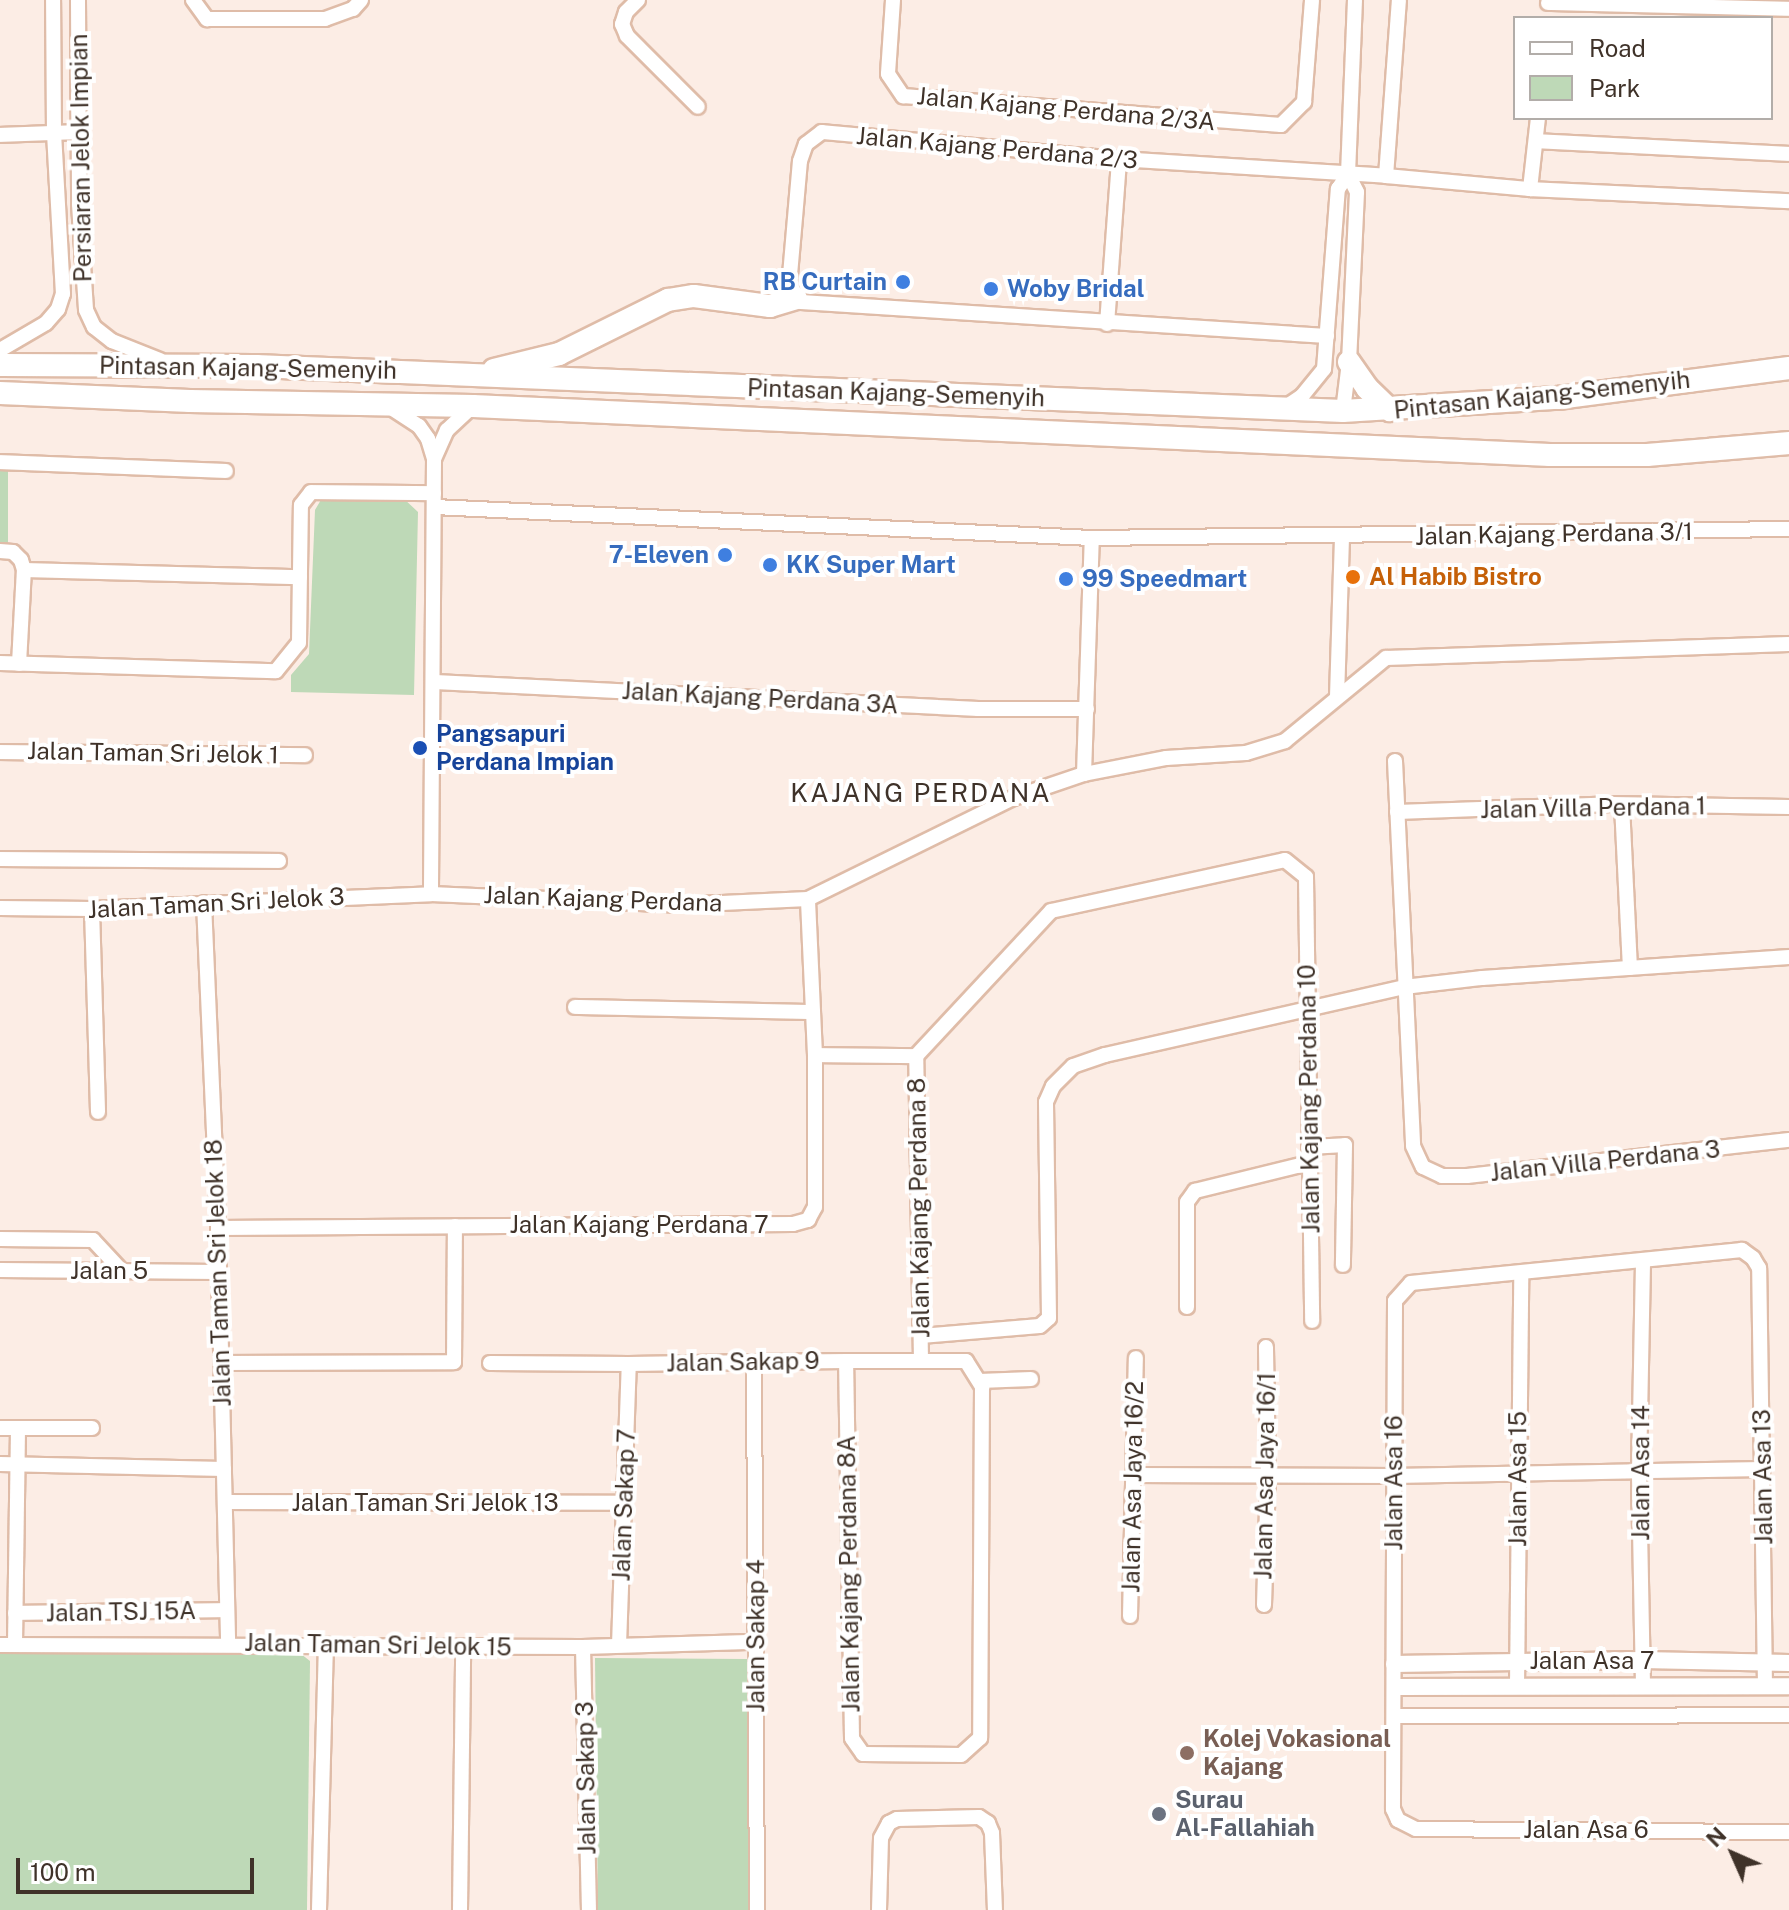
<!DOCTYPE html>
<html>
<head>
<meta charset="utf-8">
<style>
	body { margin:0 }
	#map { position:relative; width:1789px; height:1910px; overflow:hidden; background:#fcede5; font-family:"Public Sans",sans-serif }
	div>[style] { position:absolute }
	[style*='--x'] { left:calc(var(--x)*1px); top:calc(var(--y)*1px); width:calc(var(--w)*1px); rotate:calc(var(--a)*1deg) }
	.green>* { inset:0; background:#bed9b7 }
	.roads { filter:drop-shadow(2px 0 #dfbca8) drop-shadow(-2px 0 #dfbca8) drop-shadow(0 2px #dfbca8) drop-shadow(0 -2px #dfbca8) }
	.minor>* { height:14px; margin:-7px; padding:0 7px; transform-origin:7px; border-radius:7px; background:#fff }
	.tertiary>* { height:16px; margin:-8px; padding:0 8px; transform-origin:8px; border-radius:8px; background:#fff }
	.trunk>* { height:22px; margin:-11px; padding:0 11px; transform-origin:11px; border-radius:11px; background:#fff }
	.dots>* { width:22px; height:22px; translate:-50% -50%; box-sizing:border-box; border:4px solid #fff; border-radius:50% }
	span { translate:-50% -50%; white-space:nowrap; text-align:center; line-height:1.15; -webkit-text-stroke:8px #fff; paint-order:stroke }
	.street-label { font-size:24px; color:#3f3229 }
	.shop-label { font-size:24px; color:#366cbe; font-weight:700 }
	.right { translate:-100% -50%; text-align:right }
	.left { translate:0 -50%; text-align:left }
	.food-label { font-size:24px; color:#c56008; font-weight:700 }
	.transit-label { font-size:24px; color:#164399; font-weight:700 }
	.education-label { font-size:24px; color:#785e54; font-weight:700 }
	.worship-label { font-size:24px; color:#5b616d; font-weight:700 }
	.neighbourhood-label { font-size:26px; color:#3f3229; letter-spacing:2px }
	.legend { position:absolute; left:1513px; top:16px; width:260px; height:104px; box-sizing:border-box; background:#fff; border:2px solid #b2ada9; margin:0; padding:10px 14px; list-style:none; font-size:24px; color:#3f3229 }
	.legend li { display:flex; align-items:center; gap:16px; height:40px }
	.legend b { width:40px; border:2px solid #b2ada9 }
	.north { position:absolute; left:1693px; top:1814px; width:80px; height:80px; -webkit-text-stroke:6px #fff; paint-order:stroke; rotate:315deg; font-size:22px; font-weight:700; line-height:32px; text-align:center; color:#3f3229 }
	.north::after { content:''; display:block; margin:auto; width:28px; height:36px; background:#3f3229; clip-path:polygon(50% 0,100% 100%,50% 72%,0 100%) }
	.scale { position:absolute; left:16px; top:1858px; width:238px; height:36px; box-sizing:border-box; border:4px solid #3f3229; border-top:0; padding-left:10px; font-size:24px; line-height:28px; white-space:nowrap; color:#3f3229; -webkit-text-stroke:6px #fff; paint-order:stroke }
</style>
</head>
<body>
<div id="map">
	<div class="green">
		<div style="clip-path:polygon(0 471px,8px 471px,8px 544px,0 544px)"></div>
		<div style="clip-path:polygon(402px 497px,418px 512px,414px 695px,291px 692px,291px 675px,309px 654px,315px 510px,322px 498px)"></div>
		<div style="clip-path:polygon(0 1652px,301px 1654px,310px 1661px,307px 1910px,0 1910px)"></div>
		<div style="clip-path:polygon(595px 1658px,747px 1659px,749px 1910px,598px 1910px)"></div>
	</div>
	<div class="roads">
		<div class="minor">
			<div style="--x:78;--y:0;--w:204;--a:89.7"></div>
			<div style="--x:79;--y:204;--w:106;--a:86.2"></div>
			<div style="--x:86;--y:310;--w:19;--a:65"></div>
			<div style="--x:94;--y:327;--w:23;--a:38"></div>
			<div style="--x:112;--y:341;--w:52;--a:21.6"></div>
			<div style="--x:193;--y:0;--w:24;--a:54"></div>
			<div style="--x:207;--y:19;--w:118;--a:0"></div>
			<div style="--x:325;--y:19;--w:30;--a:-20"></div>
			<div style="--x:353;--y:9;--w:12;--a:-48"></div>
			<div style="--x:638;--y:0;--w:17;--a:135"></div>
			<div style="--x:626;--y:12;--w:13;--a:108"></div>
			<div style="--x:622;--y:24;--w:13;--a:67"></div>
			<div style="--x:627;--y:36;--w:100;--a:45"></div>
			<div style="--x:893;--y:0;--w:74;--a:93.9"></div>
			<div style="--x:888;--y:74;--w:27;--a:56"></div>
			<div style="--x:903;--y:96;--w:379;--a:4.4"></div>
			<div style="--x:1281;--y:125;--w:33;--a:-45"></div>
			<div style="--x:1304;--y:102;--w:102;--a:-85.5"></div>
			<div style="--x:1548;--y:3;--w:241;--a:1.4"></div>
			<div style="--x:0;--y:135;--w:79;--a:-2.2"></div>
			<div style="--x:1536;--y:141;--w:253;--a:2.9"></div>
			<div style="--x:1386;--y:176;--w:176;--a:-85.8"></div>
			<div style="--x:1530;--y:189;--w:71;--a:-83.6"></div>
			<div style="--x:1107;--y:324;--w:165;--a:-85.8"></div>
			<div style="--x:1327;--y:336;--w:527;--a:-176.3"></div>
			<div style="--x:801;--y:302;--w:18;--a:-124"></div>
			<div style="--x:791;--y:287;--w:12;--a:-95"></div>
			<div style="--x:790;--y:275;--w:114;--a:-85"></div>
			<div style="--x:800;--y:161;--w:18;--a:-71"></div>
			<div style="--x:806;--y:144;--w:20;--a:-37"></div>
			<div style="--x:822;--y:132;--w:298;--a:5.2"></div>
			<div style="--x:1119;--y:159;--w:268;--a:3.6"></div>
			<div style="--x:1386;--y:176;--w:145;--a:5.2"></div>
			<div style="--x:1530;--y:189;--w:259;--a:2.7"></div>
			<div style="--x:0;--y:350;--w:53;--a:-30.4"></div>
			<div style="--x:46;--y:323;--w:18;--a:-49"></div>
			<div style="--x:58;--y:309;--w:16;--a:-72"></div>
			<div style="--x:63;--y:294;--w:160;--a:-93.2"></div>
			<div style="--x:54;--y:134;--w:134;--a:-90.4"></div>
			<div style="--x:388;--y:406;--w:37;--a:33"></div>
			<div style="--x:419;--y:426;--w:16;--a:55"></div>
			<div style="--x:428;--y:439;--w:21;--a:73"></div>
			<div style="--x:434;--y:459;--w:435;--a:90.4"></div>
			<div style="--x:1284;--y:408;--w:22;--a:-34"></div>
			<div style="--x:1302;--y:396;--w:35;--a:-51"></div>
			<div style="--x:1324;--y:369;--w:181;--a:-85.6"></div>
			<div style="--x:1338;--y:189;--w:18;--a:-56"></div>
			<div style="--x:1343;--y:411;--w:49;--a:-83"></div>
			<div style="--x:1349;--y:362;--w:170;--a:-87.3"></div>
			<div style="--x:1357;--y:192;--w:20;--a:-117"></div>
			<div style="--x:1348;--y:174;--w:174;--a:-87.7"></div>
			<div style="--x:434;--y:459;--w:32;--a:-66"></div>
			<div style="--x:447;--y:430;--w:35;--a:-43"></div>
			<div style="--x:0;--y:462;--w:226;--a:2.3"></div>
			<div style="--x:434;--y:507;--w:659;--a:2.7"></div>
			<div style="--x:1092;--y:538;--w:697;--a:-0.74"></div>
			<div style="--x:0;--y:551;--w:13;--a:4"></div>
			<div style="--x:13;--y:552;--w:11;--a:45"></div>
			<div style="--x:21;--y:560;--w:10;--a:73"></div>
			<div style="--x:24;--y:570;--w:276;--a:1.5"></div>
			<div style="--x:0;--y:663;--w:276;--a:1.7"></div>
			<div style="--x:276;--y:671;--w:36;--a:-51"></div>
			<div style="--x:299;--y:643;--w:138;--a:-89.2"></div>
			<div style="--x:301;--y:505;--w:16;--a:-52"></div>
			<div style="--x:311;--y:492;--w:123;--a:0.5"></div>
			<div style="--x:19;--y:664;--w:94;--a:-87"></div>
			<div style="--x:435;--y:682;--w:544;--a:2.85"></div>
			<div style="--x:978;--y:709;--w:109;--a:0"></div>
			<div style="--x:1337;--y:697;--w:159;--a:-88.2"></div>
			<div style="--x:0;--y:752;--w:305;--a:0.6"></div>
			<div style="--x:1395;--y:761;--w:385;--a:87.3"></div>
			<div style="--x:1413;--y:1146;--w:23;--a:65"></div>
			<div style="--x:1423;--y:1167;--w:21;--a:25"></div>
			<div style="--x:1442;--y:1176;--w:25;--a:0"></div>
			<div style="--x:1467;--y:1176;--w:324;--a:-6.4"></div>
			<div style="--x:1084;--y:774;--w:236;--a:-88.1"></div>
			<div style="--x:1622;--y:805;--w:163;--a:87.2"></div>
			<div style="--x:1397;--y:812;--w:215;--a:-2.1"></div>
			<div style="--x:1612;--y:804;--w:177;--a:1"></div>
			<div style="--x:0;--y:859;--w:279;--a:0.4"></div>
			<div style="--x:204;--y:903;--w:325;--a:87.5"></div>
			<div style="--x:218;--y:1228;--w:415;--a:88.6"></div>
			<div style="--x:0;--y:908;--w:92;--a:0.6"></div>
			<div style="--x:92;--y:909;--w:339;--a:-2.5"></div>
			<div style="--x:431;--y:894;--w:248;--a:2.5"></div>
			<div style="--x:679;--y:905;--w:129;--a:-2.7"></div>
			<div style="--x:808;--y:899;--w:229;--a:-26.2"></div>
			<div style="--x:1013;--y:798;--w:75;--a:-18.7"></div>
			<div style="--x:1084;--y:774;--w:84;--a:-11"></div>
			<div style="--x:1166;--y:758;--w:80;--a:-3.6"></div>
			<div style="--x:1246;--y:753;--w:41;--a:-17.1"></div>
			<div style="--x:1285;--y:741;--w:131;--a:-39.4"></div>
			<div style="--x:1386;--y:658;--w:403;--a:-2"></div>
			<div style="--x:92;--y:909;--w:203;--a:88.3"></div>
			<div style="--x:575;--y:1007;--w:238;--a:1.2"></div>
			<div style="--x:815;--y:1055;--w:101;--a:0.6"></div>
			<div style="--x:1309;--y:1147;--w:36;--a:-3"></div>
			<div style="--x:1345;--y:1145;--w:120;--a:91"></div>
			<div style="--x:218;--y:1228;--w:575;--a:-0.4"></div>
			<div style="--x:793;--y:1224;--w:16;--a:-15"></div>
			<div style="--x:808;--y:1220;--w:15;--a:-62"></div>
			<div style="--x:815;--y:1207;--w:152;--a:-90"></div>
			<div style="--x:815;--y:1055;--w:156;--a:-92.6"></div>
			<div style="--x:0;--y:1239;--w:93;--a:0.6"></div>
			<div style="--x:93;--y:1240;--w:41;--a:47"></div>
			<div style="--x:0;--y:1270;--w:218;--a:0.5"></div>
			<div style="--x:1187;--y:1307;--w:105;--a:-90"></div>
			<div style="--x:1187;--y:1202;--w:14;--a:-54"></div>
			<div style="--x:1195;--y:1191;--w:117;--a:-13.8"></div>
			<div style="--x:921;--y:1336;--w:119;--a:-4.8"></div>
			<div style="--x:1040;--y:1326;--w:12;--a:-42"></div>
			<div style="--x:1049;--y:1318;--w:216;--a:-90.8"></div>
			<div style="--x:1046;--y:1102;--w:17;--a:-66"></div>
			<div style="--x:1053;--y:1086;--w:28;--a:-45"></div>
			<div style="--x:1073;--y:1066;--w:34;--a:-19"></div>
			<div style="--x:1105;--y:1055;--w:307;--a:-12.8"></div>
			<div style="--x:1404;--y:987;--w:79;--a:-6.6"></div>
			<div style="--x:1482;--y:978;--w:308;--a:-3.9"></div>
			<div style="--x:921;--y:1361;--w:305;--a:-90.9"></div>
			<div style="--x:916;--y:1056;--w:198;--a:-47"></div>
			<div style="--x:1051;--y:911;--w:239;--a:-12.3"></div>
			<div style="--x:1285;--y:860;--w:27;--a:39"></div>
			<div style="--x:1306;--y:877;--w:444;--a:89.2"></div>
			<div style="--x:754;--y:1362;--w:548;--a:89.69"></div>
			<div style="--x:221;--y:1363;--w:233;--a:-0.2"></div>
			<div style="--x:454;--y:1362;--w:136;--a:-89.6"></div>
			<div style="--x:490;--y:1363;--w:139;--a:0.4"></div>
			<div style="--x:629;--y:1364;--w:125;--a:-0.9"></div>
			<div style="--x:754;--y:1362;--w:92;--a:-0.6"></div>
			<div style="--x:846;--y:1361;--w:120;--a:0"></div>
			<div style="--x:966;--y:1361;--w:31;--a:58"></div>
			<div style="--x:982;--y:1387;--w:351;--a:90.3"></div>
			<div style="--x:980;--y:1738;--w:25;--a:138"></div>
			<div style="--x:961;--y:1755;--w:98;--a:-179.4"></div>
			<div style="--x:863;--y:1754;--w:19;--a:-125"></div>
			<div style="--x:852;--y:1738;--w:377;--a:-90.9"></div>
			<div style="--x:980;--y:1381;--w:51;--a:-2.2"></div>
			<div style="--x:0;--y:1428;--w:92;--a:0"></div>
			<div style="--x:0;--y:1464;--w:224;--a:1.3"></div>
			<div style="--x:1135;--y:1475;--w:259;--a:0.2"></div>
			<div style="--x:1394;--y:1476;--w:369;--a:-1.1"></div>
			<div style="--x:225;--y:1502;--w:400;--a:0.1"></div>
			<div style="--x:1264;--y:1605;--w:129;--a:-88.2"></div>
			<div style="--x:1268;--y:1476;--w:129;--a:-90.9"></div>
			<div style="--x:15;--y:1613;--w:212;--a:-0.8"></div>
			<div style="--x:1130;--y:1616;--w:258;--a:-88.7"></div>
			<div style="--x:15;--y:1644;--w:215;--a:-89.2"></div>
			<div style="--x:0;--y:1645;--w:583;--a:0.2"></div>
			<div style="--x:583;--y:1647;--w:173;--a:-1.7"></div>
			<div style="--x:619;--y:1645;--w:281;--a:-88"></div>
			<div style="--x:583;--y:1647;--w:263;--a:88.7"></div>
			<div style="--x:1643;--y:1685;--w:214;--a:-91.1"></div>
			<div style="--x:1639;--y:1471;--w:210;--a:-88.9"></div>
			<div style="--x:1517;--y:1686;--w:413;--a:-89.4"></div>
			<div style="--x:1765;--y:1686;--w:418;--a:-90.8"></div>
			<div style="--x:1759;--y:1268;--w:12;--a:-121"></div>
			<div style="--x:1753;--y:1258;--w:14;--a:-144"></div>
			<div style="--x:1742;--y:1250;--w:333;--a:174.3"></div>
			<div style="--x:1411;--y:1283;--w:24;--a:132"></div>
			<div style="--x:1395;--y:1301;--w:508;--a:90.23"></div>
			<div style="--x:1393;--y:1809;--w:12;--a:66"></div>
			<div style="--x:1398;--y:1820;--w:20;--a:27"></div>
			<div style="--x:1416;--y:1829;--w:373;--a:0.5"></div>
			<div style="--x:1395;--y:1716;--w:394;--a:-0.1"></div>
			<div style="--x:319;--y:1910;--w:266;--a:-88.5"></div>
			<div style="--x:460;--y:1910;--w:264;--a:-89.3"></div>
			<div style="--x:879;--y:1910;--w:72;--a:-88.4"></div>
			<div style="--x:881;--y:1838;--w:17;--a:-62"></div>
			<div style="--x:889;--y:1823;--w:9;--a:-27"></div>
			<div style="--x:897;--y:1819;--w:82;--a:-1.4"></div>
			<div style="--x:979;--y:1817;--w:11;--a:34"></div>
			<div style="--x:988;--y:1823;--w:11;--a:68"></div>
			<div style="--x:992;--y:1833;--w:77;--a:87.8"></div>
		</div>
		<div class="tertiary">
			<div style="--x:1394;--y:1664;--w:248;--a:-0.9"></div>
			<div style="--x:1642;--y:1660;--w:147;--a:1.2"></div>
			<div style="--x:1395;--y:1687;--w:394;--a:-0.1"></div>
		</div>
		<div class="trunk">
			<div style="--x:1349;--y:362;--w:32;--a:55"></div>
			<div style="--x:1367;--y:388;--w:32;--a:44"></div>
			<div style="--x:0;--y:365;--w:256;--a:0.2"></div>
			<div style="--x:256;--y:366;--w:1088;--a:2.37"></div>
			<div style="--x:1343;--y:411;--w:215;--a:-3.5"></div>
			<div style="--x:1558;--y:398;--w:233;--a:-7.4"></div>
			<div style="--x:494;--y:370;--w:67;--a:-13.8"></div>
			<div style="--x:559;--y:354;--w:122;--a:-26.4"></div>
			<div style="--x:668;--y:300;--w:26;--a:-9"></div>
			<div style="--x:694;--y:296;--w:77;--a:7.5"></div>
			<div style="--x:770;--y:306;--w:27;--a:-17"></div>
			<div style="--x:0;--y:393;--w:190;--a:2.4"></div>
			<div style="--x:190;--y:401;--w:283;--a:1"></div>
			<div style="--x:473;--y:406;--w:1078;--a:2.6"></div>
			<div style="--x:1550;--y:455;--w:97;--a:0"></div>
			<div style="--x:1647;--y:455;--w:143;--a:-4.8"></div>
		</div>
	</div>
	<div class="dots">
		<div style="left:903px;top:282px;background:#3f7fe0"></div>
		<div style="left:991px;top:289px;background:#3f7fe0"></div>
		<div style="left:725px;top:555px;background:#3f7fe0"></div>
		<div style="left:770px;top:565px;background:#3f7fe0"></div>
		<div style="left:1353px;top:577px;background:#e8710a"></div>
		<div style="left:1066px;top:579px;background:#3f7fe0"></div>
		<div style="left:420px;top:748px;background:#1a4fb4"></div>
		<div style="left:1187px;top:1753px;background:#8d6e63"></div>
		<div style="left:1159px;top:1814px;background:#6b7280"></div>
	</div>
	<div class="street-label">
		<span style="left:1066px;top:109px;rotate:5deg">Jalan Kajang Perdana 2/3A</span>
		<span style="left:997px;top:148px;rotate:5deg">Jalan Kajang Perdana 2/3</span>
		<span style="left:81px;top:158px;rotate:-91deg">Persiaran Jelok Impian</span>
		<span style="left:248px;top:368px;rotate:1deg">Pintasan Kajang-Semenyih</span>
		<span style="left:896px;top:393px;rotate:2deg">Pintasan Kajang-Semenyih</span>
		<span style="left:1542px;top:395px;rotate:-6deg">Pintasan Kajang-Semenyih</span>
		<span style="left:1554px;top:534px;rotate:-1deg">Jalan Kajang Perdana 3/1</span>
		<span style="left:760px;top:698px;rotate:3deg">Jalan Kajang Perdana 3A</span>
		<span style="left:153px;top:753px;rotate:1deg">Jalan Taman Sri Jelok 1</span>
		<span style="left:1593px;top:808px;rotate:-1deg">Jalan Villa Perdana 1</span>
		<span style="left:603px;top:899px;rotate:2deg">Jalan Kajang Perdana</span>
		<span style="left:216px;top:903px;rotate:-3deg">Jalan Taman Sri Jelok 3</span>
		<span style="left:1309px;top:1099px;rotate:-91deg">Jalan Kajang Perdana 10</span>
		<span style="left:1605px;top:1161px;rotate:-6deg">Jalan Villa Perdana 3</span>
		<span style="left:919px;top:1208px;rotate:-91deg">Jalan Kajang Perdana 8</span>
		<span style="left:639px;top:1225px">Jalan Kajang Perdana 7</span>
		<span style="left:109px;top:1271px">Jalan 5</span>
		<span style="left:218px;top:1273px;rotate:-92deg">Jalan Taman Sri Jelok 18</span>
		<span style="left:743px;top:1362px;rotate:-1deg">Jalan Sakap 9</span>
		<span style="left:1641px;top:1473px;rotate:-90deg">Jalan Asa 14</span>
		<span style="left:1265px;top:1476px;rotate:-89deg">Jalan Asa Jaya 16/1</span>
		<span style="left:1763px;top:1477px;rotate:-91deg">Jalan Asa 13</span>
		<span style="left:1518px;top:1479px;rotate:-90deg">Jalan Asa 15</span>
		<span style="left:1394px;top:1483px;rotate:-90deg">Jalan Asa 16</span>
		<span style="left:1133px;top:1487px;rotate:-89deg">Jalan Asa Jaya 16/2</span>
		<span style="left:425px;top:1503px">Jalan Taman Sri Jelok 13</span>
		<span style="left:624px;top:1505px;rotate:-88deg">Jalan Sakap 7</span>
		<span style="left:849px;top:1574px;rotate:-91deg">Jalan Kajang Perdana 8A</span>
		<span style="left:121px;top:1612px;rotate:-1deg">Jalan TSJ 15A</span>
		<span style="left:756px;top:1636px;rotate:-90deg">Jalan Sakap 4</span>
		<span style="left:378px;top:1645px;rotate:1deg">Jalan Taman Sri Jelok 15</span>
		<span style="left:1592px;top:1661px">Jalan Asa 7</span>
		<span style="left:586px;top:1778px;rotate:-91deg">Jalan Sakap 3</span>
		<span style="left:1586px;top:1830px">Jalan Asa 6</span>
	</div>
	<div class="shop-label">
		<span class="right" style="left:887px;top:282px">RB Curtain</span>
		<span class="left" style="left:1007px;top:289px">Woby Bridal</span>
		<span class="right" style="left:709px;top:555px">7-Eleven</span>
		<span class="left" style="left:786px;top:565px">KK Super Mart</span>
		<span class="left" style="left:1082px;top:579px">99 Speedmart</span>
	</div>
	<div class="food-label">
		<span class="left" style="left:1369px;top:577px">Al Habib Bistro</span>
	</div>
	<div class="transit-label">
		<span class="left" style="left:436px;top:748px">Pangsapuri<br>Perdana Impian</span>
	</div>
	<div class="education-label">
		<span class="left" style="left:1203px;top:1753px">Kolej Vokasional<br>Kajang</span>
	</div>
	<div class="worship-label">
		<span class="left" style="left:1175px;top:1814px">Surau<br>Al-Fallahiah</span>
	</div>
	<div class="neighbourhood-label">
		<span style="left:921px;top:793px">KAJANG PERDANA</span>
	</div>
	<ul class="legend">
	<li><b style="height:10px;background:#fff"></b>Road</li>
	<li><b style="height:22px;background:#bed9b7"></b>Park</li>
	</ul>
	<div class="north">N</div>
	<div class="scale">100 m</div>
</div>
</body>
</html>
